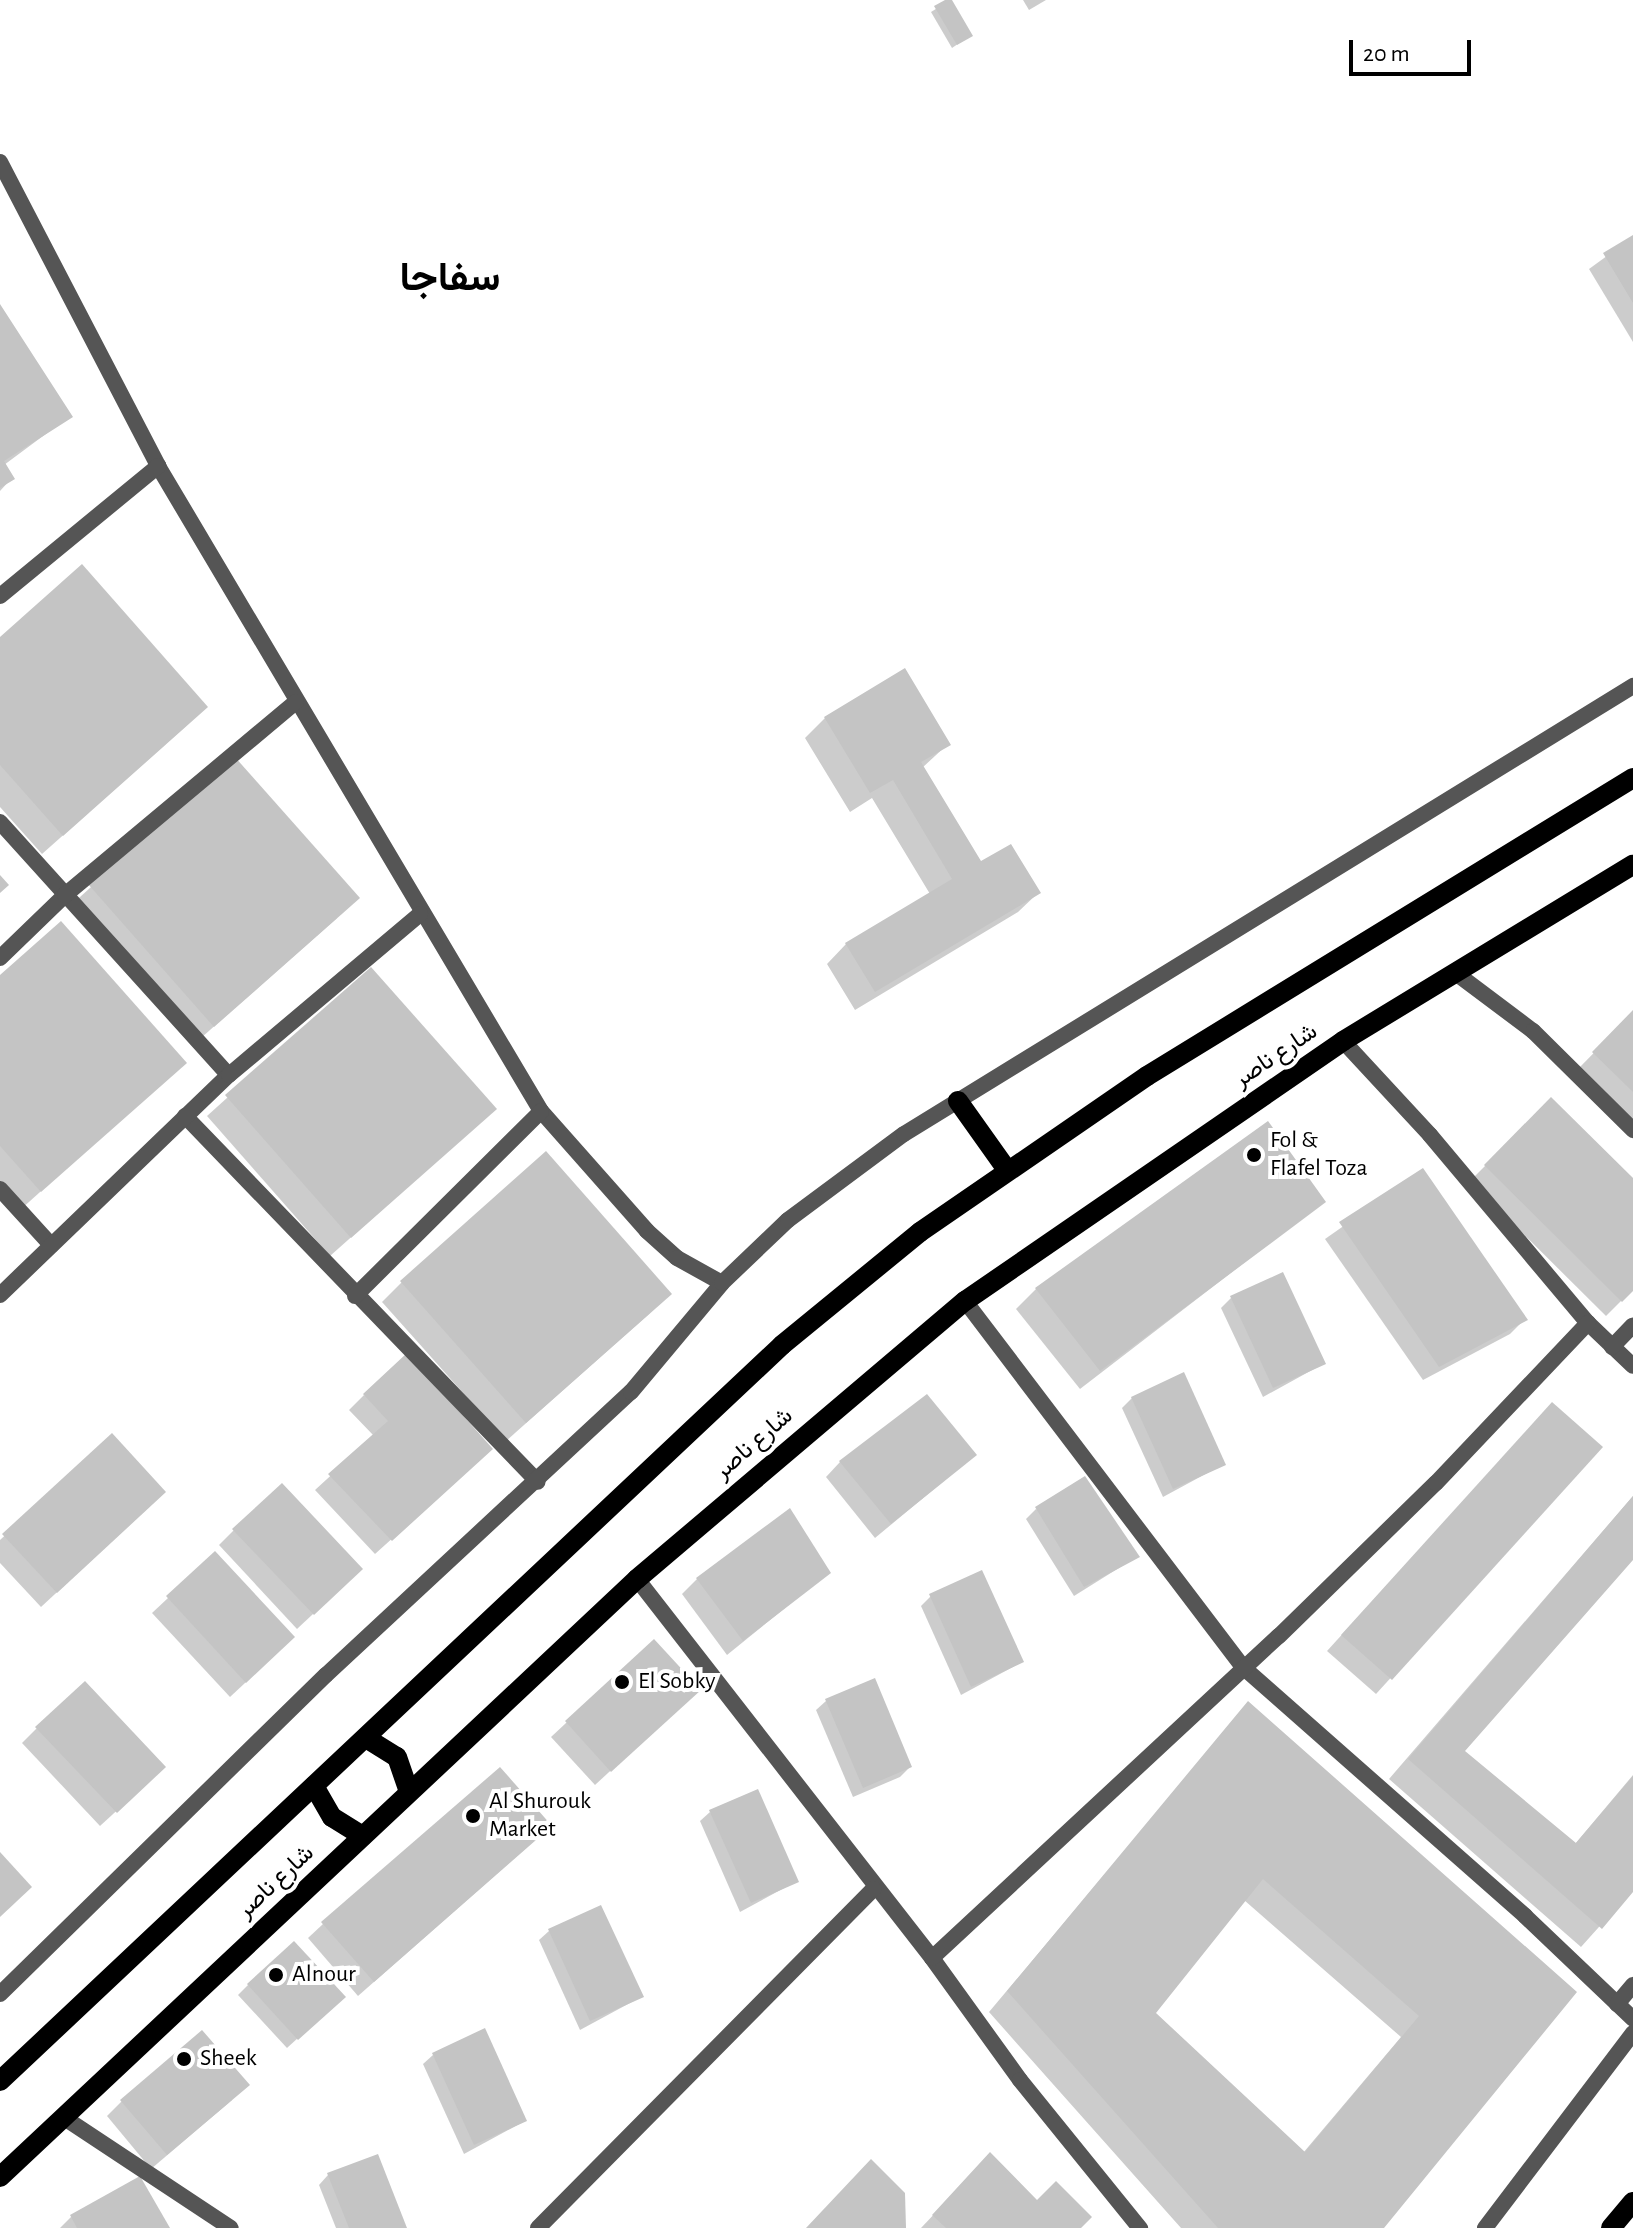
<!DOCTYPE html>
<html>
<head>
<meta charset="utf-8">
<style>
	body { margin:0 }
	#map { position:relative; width:1633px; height:2228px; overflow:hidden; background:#fff; font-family:"Alegreya Sans",Vazirmatn,sans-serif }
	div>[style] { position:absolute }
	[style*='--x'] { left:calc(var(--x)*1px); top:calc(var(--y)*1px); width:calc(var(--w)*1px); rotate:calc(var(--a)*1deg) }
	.shadow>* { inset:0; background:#0003 }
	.building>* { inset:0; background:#c4c4c4 }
	.minor>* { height:16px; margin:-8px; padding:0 8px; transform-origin:8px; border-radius:8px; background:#555 }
	.tertiary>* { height:16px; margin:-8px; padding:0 8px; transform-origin:8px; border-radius:8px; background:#555 }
	.primary>* { height:20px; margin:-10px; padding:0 10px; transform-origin:10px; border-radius:10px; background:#000 }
	.dots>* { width:22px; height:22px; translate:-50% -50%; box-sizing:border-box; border:4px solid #fff; border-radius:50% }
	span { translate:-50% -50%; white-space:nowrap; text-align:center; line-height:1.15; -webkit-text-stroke:8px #fff; paint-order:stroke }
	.street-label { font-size:24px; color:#000 }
	.poi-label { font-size:24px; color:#000 }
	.left { translate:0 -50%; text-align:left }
	.town-label { font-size:40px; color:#000; font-weight:700 }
	.scale { position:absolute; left:1349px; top:40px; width:122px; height:36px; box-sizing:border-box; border:4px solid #000; border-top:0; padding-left:10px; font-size:24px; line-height:28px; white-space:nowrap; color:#000; -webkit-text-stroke:6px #fff; paint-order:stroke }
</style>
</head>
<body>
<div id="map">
	<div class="shadow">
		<div style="clip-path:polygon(950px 0,971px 35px,952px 48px,931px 12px)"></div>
		<div style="clip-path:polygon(1023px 0,1046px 0,1029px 10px)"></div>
		<div style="clip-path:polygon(1633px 237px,1633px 342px,1589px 269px)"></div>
		<div style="clip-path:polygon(0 308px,70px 416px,4px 465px,12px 478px,0 491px)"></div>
		<div style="clip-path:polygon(0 640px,186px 726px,42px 854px,0 807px)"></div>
		<div style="clip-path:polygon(825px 718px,948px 744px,922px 768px,981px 864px,1038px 893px,1018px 912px,855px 1010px,827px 964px,846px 944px,930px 894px,872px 798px,850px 812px,805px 738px)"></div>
		<div style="clip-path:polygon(233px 759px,337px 918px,193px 1045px,70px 906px)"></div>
		<div style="clip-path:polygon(370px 969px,474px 1128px,330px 1256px,207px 1116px)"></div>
		<div style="clip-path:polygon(0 978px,184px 1063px,20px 1210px,0 1187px)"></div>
		<div style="clip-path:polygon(1633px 1013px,1633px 1122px,1579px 1068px)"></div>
		<div style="clip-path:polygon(1551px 1100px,1633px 1181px,1633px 1289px,1606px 1316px,1470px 1181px)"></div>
		<div style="clip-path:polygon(1422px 1171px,1525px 1319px,1510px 1334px,1423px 1380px,1325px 1239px)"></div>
		<div style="clip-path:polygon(1323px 1202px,1080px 1389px,1016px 1309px,1036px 1289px)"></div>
		<div style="clip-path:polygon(402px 1282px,650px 1313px,506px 1441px,382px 1302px)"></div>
		<div style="clip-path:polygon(1231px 1298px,1323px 1364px,1263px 1397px,1221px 1308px)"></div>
		<div style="clip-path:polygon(364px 1395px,475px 1464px,375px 1554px,315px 1490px,374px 1436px,349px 1410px)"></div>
		<div style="clip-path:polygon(1132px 1398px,1224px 1464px,1163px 1497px,1122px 1408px)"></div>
		<div style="clip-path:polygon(1537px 1420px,1600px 1448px,1376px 1694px,1327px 1651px)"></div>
		<div style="clip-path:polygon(112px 1436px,149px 1507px,41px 1607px,0 1563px,0 1540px)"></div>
		<div style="clip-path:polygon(975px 1455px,875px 1538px,826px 1477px,840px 1462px)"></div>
		<div style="clip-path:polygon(1633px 1496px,1633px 1557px,1462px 1752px,1575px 1844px,1633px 1775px,1633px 1889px,1581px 1947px,1389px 1779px)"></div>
		<div style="clip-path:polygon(1036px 1509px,1138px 1556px,1074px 1596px,1026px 1519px)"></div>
		<div style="clip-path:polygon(234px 1530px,345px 1584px,297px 1629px,219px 1545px)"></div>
		<div style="clip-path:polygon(215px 1554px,278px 1652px,230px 1697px,152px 1613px)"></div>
		<div style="clip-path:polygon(828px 1573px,727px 1655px,682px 1594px,697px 1579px)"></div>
		<div style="clip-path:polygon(931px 1596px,1022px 1662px,961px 1695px,921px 1606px)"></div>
		<div style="clip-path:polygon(654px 1641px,683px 1704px,595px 1785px,551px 1737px)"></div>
		<div style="clip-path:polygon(826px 1701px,910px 1767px,900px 1777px,853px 1797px,816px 1710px)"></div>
		<div style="clip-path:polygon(evenodd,1248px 1704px,1575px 1992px,1382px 2228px,1181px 2228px,989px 2012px,1248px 1704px,1244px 1900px,1401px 2037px,1303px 2153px,1153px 2014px,1244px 1900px)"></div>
		<div style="clip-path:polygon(37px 1728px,148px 1782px,100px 1826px,22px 1743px)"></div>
		<div style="clip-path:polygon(710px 1812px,797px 1881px,740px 1912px,700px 1821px)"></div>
		<div style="clip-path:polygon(534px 1841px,358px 1996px,308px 1938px,323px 1924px)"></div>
		<div style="clip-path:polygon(549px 1931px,641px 1997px,580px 2030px,539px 1940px)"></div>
		<div style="clip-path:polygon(248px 1985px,333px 2006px,287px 2048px,238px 1995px)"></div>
		<div style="clip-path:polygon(433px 2055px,525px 2121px,464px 2154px,423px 2064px)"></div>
		<div style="clip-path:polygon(232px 2100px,151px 2169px,107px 2116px,122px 2101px)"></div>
		<div style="clip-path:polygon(328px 2175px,405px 2228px,336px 2228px,319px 2185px)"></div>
		<div style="clip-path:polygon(971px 2175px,1037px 2203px,1078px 2228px,921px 2228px)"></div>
		<div style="clip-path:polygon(71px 2217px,168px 2228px,60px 2228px)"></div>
	</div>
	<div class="building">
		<div style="clip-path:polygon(945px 0,952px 0,973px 36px,957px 45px,934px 6px)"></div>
		<div style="clip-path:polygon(1633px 235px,1633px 303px,1603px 253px)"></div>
		<div style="clip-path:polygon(0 304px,73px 417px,4px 461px,15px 479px,0 488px)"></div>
		<div style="clip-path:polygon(82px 564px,208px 707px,63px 836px,0 765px,0 637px)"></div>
		<div style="clip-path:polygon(905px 668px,951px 745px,921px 762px,981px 861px,1011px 844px,1041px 893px,875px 992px,845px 943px,952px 879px,893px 780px,870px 793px,824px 717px)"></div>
		<div style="clip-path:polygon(234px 756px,360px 898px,214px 1027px,88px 884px)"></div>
		<div style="clip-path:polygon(0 875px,9px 885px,0 893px)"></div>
		<div style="clip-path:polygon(61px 921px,187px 1063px,41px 1192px,0 1146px,0 975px)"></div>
		<div style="clip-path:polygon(371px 967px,497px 1109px,351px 1238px,225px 1095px)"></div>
		<div style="clip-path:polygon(1633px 1010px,1633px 1092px,1592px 1052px)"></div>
		<div style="clip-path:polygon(1551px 1097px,1633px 1178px,1633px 1291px,1622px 1302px,1484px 1165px)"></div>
		<div style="clip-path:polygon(1268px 1121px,1326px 1202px,1100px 1371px,1035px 1288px)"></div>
		<div style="clip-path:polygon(546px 1151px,672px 1294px,526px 1423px,400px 1281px)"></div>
		<div style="clip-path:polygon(1423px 1168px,1528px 1320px,1439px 1367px,1339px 1222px)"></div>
		<div style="clip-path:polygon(1283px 1272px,1326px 1364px,1273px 1388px,1230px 1296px)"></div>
		<div style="clip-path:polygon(407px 1353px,493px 1449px,392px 1541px,328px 1474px,388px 1421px,363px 1394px)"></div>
		<div style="clip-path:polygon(1184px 1372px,1226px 1465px,1173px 1489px,1131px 1397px)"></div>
		<div style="clip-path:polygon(927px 1394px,977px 1455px,891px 1524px,839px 1461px)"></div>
		<div style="clip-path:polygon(1552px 1402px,1603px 1447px,1392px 1680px,1341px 1635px)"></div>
		<div style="clip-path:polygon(112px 1433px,166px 1492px,57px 1593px,2px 1534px)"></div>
		<div style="clip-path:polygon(1085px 1476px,1140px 1557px,1084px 1587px,1035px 1507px)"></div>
		<div style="clip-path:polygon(282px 1483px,363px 1569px,314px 1615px,232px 1529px)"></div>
		<div style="clip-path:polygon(1633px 1496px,1633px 1560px,1465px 1751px,1576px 1843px,1633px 1776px,1633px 1892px,1602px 1929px,1408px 1759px)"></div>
		<div style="clip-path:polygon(790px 1508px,831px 1573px,743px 1641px,696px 1578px)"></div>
		<div style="clip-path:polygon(215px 1551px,295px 1637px,246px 1683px,166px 1596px)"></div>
		<div style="clip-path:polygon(982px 1570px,1024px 1662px,971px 1687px,929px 1594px)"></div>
		<div style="clip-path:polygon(654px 1639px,701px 1690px,611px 1772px,565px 1721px)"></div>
		<div style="clip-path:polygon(875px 1678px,912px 1767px,863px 1788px,825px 1699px)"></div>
		<div style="clip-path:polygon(85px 1681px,166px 1767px,117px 1813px,35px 1727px)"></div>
		<div style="clip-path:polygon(evenodd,1248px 1701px,1577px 1992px,1384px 2228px,1218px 2228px,1007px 1991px,1248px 1701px,1263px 1879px,1419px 2016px,1305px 2152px,1156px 2013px,1263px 1879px)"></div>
		<div style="clip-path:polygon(500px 1767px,552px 1826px,374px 1982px,321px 1922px)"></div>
		<div style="clip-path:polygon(758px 1789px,799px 1882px,751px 1903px,709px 1810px)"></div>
		<div style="clip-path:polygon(0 1852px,32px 1887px,0 1917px)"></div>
		<div style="clip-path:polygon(601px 1905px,644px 1997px,590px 2021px,548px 1929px)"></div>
		<div style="clip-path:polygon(294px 1941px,346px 1997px,298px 2040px,247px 1984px)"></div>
		<div style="clip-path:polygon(485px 2028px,527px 2121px,474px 2145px,432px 2053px)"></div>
		<div style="clip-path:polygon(202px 2030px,250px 2085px,167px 2155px,120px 2100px)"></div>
		<div style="clip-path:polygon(990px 2152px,1037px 2200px,1056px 2181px,1092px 2217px,1081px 2228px,946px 2228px,932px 2215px)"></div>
		<div style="clip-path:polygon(378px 2154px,407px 2228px,349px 2228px,327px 2173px)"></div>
		<div style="clip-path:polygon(871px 2159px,905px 2193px,906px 2228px,806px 2228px)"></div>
		<div style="clip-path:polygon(140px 2176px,170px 2228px,77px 2228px,70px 2215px)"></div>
	</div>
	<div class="minor">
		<div style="--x:0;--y:162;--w:343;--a:62.5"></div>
		<div style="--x:158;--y:466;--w:750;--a:59.3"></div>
		<div style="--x:541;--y:1111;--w:160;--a:48.5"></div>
		<div style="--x:647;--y:1231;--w:40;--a:42"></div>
		<div style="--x:677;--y:1258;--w:51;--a:29.1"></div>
		<div style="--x:0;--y:596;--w:205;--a:-39.4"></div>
		<div style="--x:0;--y:822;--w:341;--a:47.9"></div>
		<div style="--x:0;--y:958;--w:91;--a:-44.1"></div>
		<div style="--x:65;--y:895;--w:301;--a:-39.9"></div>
		<div style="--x:1457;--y:974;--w:95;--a:36.9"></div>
		<div style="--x:1533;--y:1031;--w:141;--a:44.7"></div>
		<div style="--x:1343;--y:1041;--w:128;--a:47.2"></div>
		<div style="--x:1430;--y:1135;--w:246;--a:50"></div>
		<div style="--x:1588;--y:1323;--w:62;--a:43.7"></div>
		<div style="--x:185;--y:1116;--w:508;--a:46.04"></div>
		<div style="--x:0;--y:1189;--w:76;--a:47.7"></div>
		<div style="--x:0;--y:1295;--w:318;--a:-43.9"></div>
		<div style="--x:229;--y:1075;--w:250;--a:-40.1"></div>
		<div style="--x:355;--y:1296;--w:262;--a:-44.8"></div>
		<div style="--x:965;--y:1301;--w:461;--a:52.8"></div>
		<div style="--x:1244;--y:1668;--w:375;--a:41.4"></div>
		<div style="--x:1525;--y:1916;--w:149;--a:43.6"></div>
		<div style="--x:1612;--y:1347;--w:30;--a:-46"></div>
		<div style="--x:637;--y:1579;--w:480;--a:52.1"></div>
		<div style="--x:932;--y:1958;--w:150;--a:54.2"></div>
		<div style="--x:1020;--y:2080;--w:191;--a:51"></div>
		<div style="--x:932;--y:1958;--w:473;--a:-42.9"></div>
		<div style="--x:1279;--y:1636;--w:219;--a:-44.3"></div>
		<div style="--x:1436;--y:1483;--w:221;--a:-46.5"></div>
		<div style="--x:1617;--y:2004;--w:25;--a:-50"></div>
		<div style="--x:63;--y:2117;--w:201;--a:33.5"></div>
		<div style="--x:538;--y:2228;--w:477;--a:-45.3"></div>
		<div style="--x:1485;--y:2228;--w:245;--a:-52.8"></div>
	</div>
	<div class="tertiary">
		<div style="--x:0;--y:1994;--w:456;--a:-44.4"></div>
		<div style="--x:326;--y:1675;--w:416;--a:-42.9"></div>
		<div style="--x:631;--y:1392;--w:142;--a:-50.1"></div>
		<div style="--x:722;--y:1283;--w:91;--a:-43.7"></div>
		<div style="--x:788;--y:1220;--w:144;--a:-36.6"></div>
		<div style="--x:904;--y:1134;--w:856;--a:-31.57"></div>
	</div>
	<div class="primary">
		<div style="--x:958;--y:1101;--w:85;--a:54.6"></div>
		<div style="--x:366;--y:1738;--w:36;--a:32"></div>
		<div style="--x:397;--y:1757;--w:37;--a:71"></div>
		<div style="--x:314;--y:1786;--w:36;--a:60"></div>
		<div style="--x:332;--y:1817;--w:36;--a:32"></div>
		<div style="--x:0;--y:2081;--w:1074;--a:-43.26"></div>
		<div style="--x:782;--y:1345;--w:178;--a:-39.3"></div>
		<div style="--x:920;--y:1232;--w:275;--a:-34.5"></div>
		<div style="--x:1147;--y:1076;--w:570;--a:-31.52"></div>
		<div style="--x:0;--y:2177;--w:874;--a:-43.19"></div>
		<div style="--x:637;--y:1579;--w:430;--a:-40.3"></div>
		<div style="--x:965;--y:1301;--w:459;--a:-34.5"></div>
		<div style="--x:1343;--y:1041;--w:339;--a:-31.3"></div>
		<div style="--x:1611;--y:2228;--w:34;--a:-50"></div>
	</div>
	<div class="dots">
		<div style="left:1254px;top:1155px;background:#000"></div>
		<div style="left:622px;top:1682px;background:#000"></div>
		<div style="left:473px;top:1816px;background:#000"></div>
		<div style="left:276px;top:1975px;background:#000"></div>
		<div style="left:184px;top:2059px;background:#000"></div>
	</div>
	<div class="street-label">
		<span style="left:1276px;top:1056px;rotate:-34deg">شارع ناصر</span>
		<span style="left:754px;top:1444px;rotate:-41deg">شارع ناصر</span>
		<span style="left:276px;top:1882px;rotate:-43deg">شارع ناصر</span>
	</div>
	<div class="poi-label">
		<span class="left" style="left:1270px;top:1155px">Fol &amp;<br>Flafel Toza</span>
		<span class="left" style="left:638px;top:1682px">El Sobky</span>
		<span class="left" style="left:489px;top:1816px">Al Shurouk<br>Market</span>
		<span class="left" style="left:292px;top:1975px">Alnour</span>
		<span class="left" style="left:200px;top:2059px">Sheek</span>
	</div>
	<div class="town-label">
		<span style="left:450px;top:278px">سفاجا</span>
	</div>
	<div class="scale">20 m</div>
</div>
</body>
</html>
